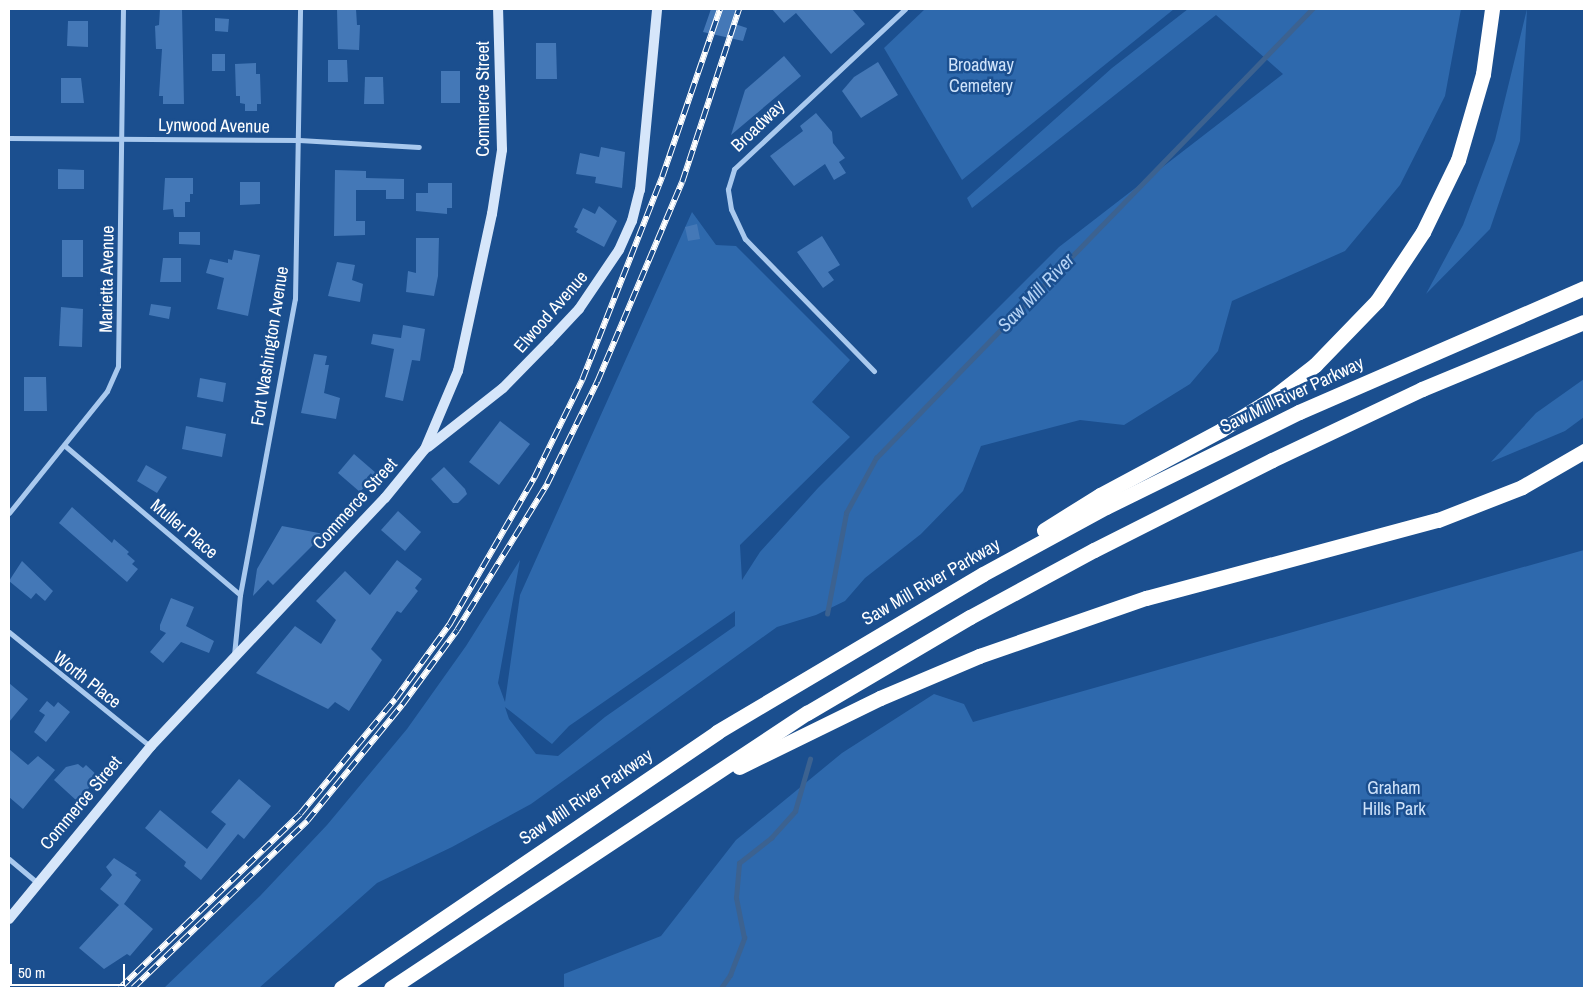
<!DOCTYPE html>
<html>
<head>
<meta charset="utf-8">
<style>
	body { margin:0 }
	#map { position:relative; width:1593px; height:997px; overflow:hidden; background:#1b4f8f; font-family:"Archivo Narrow",sans-serif }
	div>[style] { position:absolute }
	[style*='--x'] { left:calc(var(--x)*1px); top:calc(var(--y)*1px); width:calc(var(--w)*1px); rotate:calc(var(--a)*1deg) }
	.green>* { inset:0; background:#2e69ad }
	.stream>* { height:4.5px; margin:-2.25px; padding:0 2.25px; transform-origin:2.25px; border-radius:2.25px; background:#3c6290 }
	.building>* { inset:0; background:#4478b7 }
	.street>* { height:5px; margin:-2.5px; padding:0 2.5px; transform-origin:2.5px; border-radius:2.5px; background:#a9c9ee }
	.secondary>* { height:10px; margin:-5px; padding:0 5px; transform-origin:5px; border-radius:5px; background:#d6e6fa }
	.highway>* { height:15px; margin:-7.5px; padding:0 7.5px; transform-origin:7.5px; border-radius:7.5px; background:#fff }
	.rail>* { height:5.5px; margin-top:-2.75px; transform-origin:0; background:repeating-linear-gradient(90deg,#1b4f8f 0 11px,#fff 0 22px); box-sizing:border-box; border-block:1px solid #fff }
	span { translate:-50% -50%; white-space:nowrap; text-align:center; line-height:1.15; -webkit-text-stroke:5px #1b4f8f; paint-order:stroke }
	.park-label { font-size:18px; color:#cfe3fa }
	.street-label { font-size:18px; color:#fff }
	.water-label { font-size:19px; color:#b5d3f5; font-style:italic }
	.frame { position:absolute; inset:0; border:10px solid #fff; pointer-events:none }
	.scale { position:absolute; left:10px; top:964px; width:115px; height:22px; box-sizing:border-box; border:2px solid #fff; border-top:0; padding-left:6px; font-size:15px; line-height:18px; white-space:nowrap; color:#fff; -webkit-text-stroke:4px #1b4f8f; paint-order:stroke }
</style>
</head>
<body>
<div id="map">
	<div class="green">
		<div style="clip-path:polygon(925px 9px,1174px 9px,962px 180px,884px 48px)"></div>
		<div style="clip-path:polygon(evenodd,1188px 9px,1461px 9px,1445px 96px,1400px 185px,1345px 251px,1232px 301px,1218px 351px,1190px 384px,1124px 425px,1080px 420px,981px 446px,963px 491px,921px 534px,865px 578px,845px 601px,816px 615px,777px 627px,531px 804px,452px 847px,377px 883px,259px 988px,164px 988px,260px 896px,327px 825px,407px 729px,466px 646px,520px 560px,498px 683px,505px 702px,520px 595px,692px 212px,716px 245px,736px 246px,850px 360px,812px 402px,850px 437px,740px 545px,742px 580px,760px 552px,818px 488px,1059px 247px,1283px 74px,1216px 15px,972px 208px,967px 198px,1112px 68px,1188px 9px,735px 611px,735px 626px,605px 717px,558px 756px,536px 754px,509px 719px,505px 707px,552px 744px,569px 726px,735px 611px)"></div>
		<div style="clip-path:polygon(1527px 9px,1520px 141px,1490px 229px,1426px 294px,1463px 225px,1495px 140px)"></div>
		<div style="clip-path:polygon(1584px 379px,1584px 417px,1565px 431px,1491px 462px,1536px 413px)"></div>
		<div style="clip-path:polygon(1584px 550px,1584px 988px,564px 988px,564px 974px,661px 936px,736px 840px,842px 753px,934px 694px,964px 704px,973px 722px)"></div>
	</div>
	<div class="stream">
		<div style="--x:827;--y:614;--w:103;--a:-79.3"></div>
		<div style="--x:846;--y:513;--w:63;--a:-61.4"></div>
		<div style="--x:876;--y:458;--w:626;--a:-45.84"></div>
		<div style="--x:721;--y:988;--w:16;--a:-55"></div>
		<div style="--x:730;--y:975;--w:40;--a:-69"></div>
		<div style="--x:744;--y:938;--w:41;--a:-101.3"></div>
		<div style="--x:736;--y:898;--w:35;--a:-85"></div>
		<div style="--x:739;--y:863;--w:41;--a:-38"></div>
		<div style="--x:771;--y:838;--w:36;--a:-48"></div>
		<div style="--x:795;--y:811;--w:54;--a:-73.9"></div>
	</div>
	<div class="building">
		<div style="clip-path:polygon(160px 9px,182px 9px,184px 104px,163px 104px,163px 96px,159px 96px,162px 49px,156px 49px,155px 26px,159px 25px)"></div>
		<div style="clip-path:polygon(337px 9px,356px 9px,357px 25px,360px 25px,359px 50px,338px 49px)"></div>
		<div style="clip-path:polygon(711px 9px,736px 9px,732px 23px,747px 28px,743px 41px,703px 32px)"></div>
		<div style="clip-path:polygon(772px 9px,852px 9px,865px 24px,831px 54px,796px 13px,784px 23px)"></div>
		<div style="clip-path:polygon(215px 18px,229px 19px,228px 32px,215px 31px)"></div>
		<div style="clip-path:polygon(68px 21px,88px 21px,88px 47px,67px 46px)"></div>
		<div style="clip-path:polygon(536px 43px,556px 43px,557px 79px,536px 79px)"></div>
		<div style="clip-path:polygon(212px 54px,225px 54px,225px 71px,212px 71px)"></div>
		<div style="clip-path:polygon(784px 56px,801px 76px,731px 135px,745px 90px)"></div>
		<div style="clip-path:polygon(328px 60px,347px 60px,348px 82px,328px 82px)"></div>
		<div style="clip-path:polygon(878px 62px,898px 95px,861px 118px,842px 91px,854px 77px)"></div>
		<div style="clip-path:polygon(256px 63px,256px 74px,260px 74px,261px 104px,257px 104px,257px 111px,245px 111px,245px 104px,240px 103px,240px 96px,236px 96px,235px 64px)"></div>
		<div style="clip-path:polygon(441px 71px,460px 71px,460px 103px,441px 103px)"></div>
		<div style="clip-path:polygon(365px 77px,383px 77px,384px 104px,364px 104px)"></div>
		<div style="clip-path:polygon(61px 78px,81px 78px,84px 103px,61px 103px)"></div>
		<div style="clip-path:polygon(816px 113px,832px 132px,833px 143px,845px 158px,839px 162px,846px 173px,834px 180px,825px 164px,794px 186px,770px 156px,803px 131px,800px 126px)"></div>
		<div style="clip-path:polygon(601px 147px,625px 152px,622px 188px,595px 183px,596px 177px,576px 174px,580px 153px,599px 157px)"></div>
		<div style="clip-path:polygon(58px 169px,84px 170px,84px 189px,58px 189px)"></div>
		<div style="clip-path:polygon(335px 170px,366px 171px,366px 178px,404px 179px,404px 199px,386px 199px,386px 190px,356px 190px,356px 221px,365px 221px,365px 235px,334px 236px)"></div>
		<div style="clip-path:polygon(165px 178px,193px 178px,193px 194px,190px 194px,190px 202px,185px 202px,185px 217px,174px 217px,173px 209px,163px 210px)"></div>
		<div style="clip-path:polygon(240px 182px,260px 182px,260px 204px,240px 205px)"></div>
		<div style="clip-path:polygon(428px 183px,452px 183px,452px 208px,447px 208px,447px 214px,416px 211px,416px 193px,428px 193px)"></div>
		<div style="clip-path:polygon(599px 206px,617px 221px,604px 247px,576px 232px,578px 229px,574px 227px,583px 208px,595px 214px)"></div>
		<div style="clip-path:polygon(697px 224px,700px 239px,688px 241px,685px 227px)"></div>
		<div style="clip-path:polygon(179px 232px,200px 232px,200px 245px,179px 244px)"></div>
		<div style="clip-path:polygon(822px 236px,840px 265px,828px 272px,834px 280px,823px 288px,797px 252px)"></div>
		<div style="clip-path:polygon(416px 238px,439px 238px,438px 276px,434px 296px,406px 292px,408px 271px,416px 273px)"></div>
		<div style="clip-path:polygon(62px 240px,83px 240px,83px 277px,62px 277px)"></div>
		<div style="clip-path:polygon(234px 250px,260px 255px,248px 316px,217px 309px,224px 278px,206px 273px,210px 259px,228px 263px,228px 259px,232px 260px)"></div>
		<div style="clip-path:polygon(163px 258px,181px 258px,181px 282px,160px 282px)"></div>
		<div style="clip-path:polygon(337px 262px,355px 265px,352px 280px,363px 284px,360px 302px,328px 296px)"></div>
		<div style="clip-path:polygon(151px 304px,171px 307px,169px 319px,149px 315px)"></div>
		<div style="clip-path:polygon(61px 307px,83px 309px,82px 347px,59px 346px)"></div>
		<div style="clip-path:polygon(403px 325px,425px 329px,420px 361px,412px 360px,403px 401px,385px 397px,394px 349px,371px 344px,373px 334px,401px 338px)"></div>
		<div style="clip-path:polygon(314px 354px,327px 356px,325px 365px,329px 365px,324px 393px,340px 398px,336px 419px,301px 413px)"></div>
		<div style="clip-path:polygon(24px 377px,46px 377px,47px 411px,24px 411px)"></div>
		<div style="clip-path:polygon(200px 378px,226px 383px,223px 402px,197px 397px)"></div>
		<div style="clip-path:polygon(500px 421px,530px 444px,499px 485px,469px 462px)"></div>
		<div style="clip-path:polygon(186px 426px,226px 434px,222px 457px,182px 449px)"></div>
		<div style="clip-path:polygon(354px 454px,376px 473px,360px 492px,338px 473px)"></div>
		<div style="clip-path:polygon(146px 465px,167px 477px,157px 493px,137px 481px)"></div>
		<div style="clip-path:polygon(444px 467px,465px 489px,467px 494px,458px 503px,453px 503px,431px 479px)"></div>
		<div style="clip-path:polygon(72px 507px,112px 543px,114px 539px,129px 552px,127px 554px,135px 561px,132px 564px,138px 569px,127px 582px,59px 523px)"></div>
		<div style="clip-path:polygon(398px 511px,421px 532px,405px 551px,381px 530px)"></div>
		<div style="clip-path:polygon(282px 526px,324px 534px,273px 585px,268px 580px,253px 596px,257px 569px)"></div>
		<div style="clip-path:polygon(397px 560px,422px 579px,415px 588px,418px 591px,401px 613px,397px 611px,371px 649px,382px 660px,349px 711px,335px 702px,328px 709px,256px 673px,295px 626px,321px 644px,336px 620px,316px 601px,345px 571px,370px 595px)"></div>
		<div style="clip-path:polygon(22px 561px,53px 591px,45px 601px,36px 593px,31px 599px,9px 581px)"></div>
		<div style="clip-path:polygon(171px 598px,194px 607px,186px 626px,214px 641px,209px 653px,181px 642px,163px 663px,150px 652px,166px 633px,160px 630px,160px 625px)"></div>
		<div style="clip-path:polygon(9px 683px,28px 699px,9px 722px)"></div>
		<div style="clip-path:polygon(47px 701px,54px 707px,58px 702px,70px 712px,46px 742px,34px 732px,45px 715px,39px 711px)"></div>
		<div style="clip-path:polygon(9px 749px,28px 765px,38px 756px,55px 770px,23px 809px,9px 797px)"></div>
		<div style="clip-path:polygon(78px 764px,83px 768px,86px 765px,99px 777px,77px 801px,54px 780px,66px 767px)"></div>
		<div style="clip-path:polygon(239px 779px,271px 806px,244px 839px,238px 834px,201px 880px,184px 866px,186px 862px,145px 828px,160px 810px,207px 849px,226px 824px,211px 812px)"></div>
		<div style="clip-path:polygon(114px 858px,137px 873px,135px 875px,141px 880px,124px 904px,153px 929px,130px 956px,127px 954px,104px 969px,79px 948px,119px 905px,100px 889px,112px 875px,106px 867px)"></div>
	</div>
	<div class="street">
		<div style="--x:9;--y:138;--w:290;--a:0.4"></div>
		<div style="--x:299;--y:140;--w:120;--a:3.3"></div>
		<div style="--x:874;--y:371;--w:185;--a:-134.3"></div>
		<div style="--x:745;--y:239;--w:33;--a:-115"></div>
		<div style="--x:731;--y:209;--w:20;--a:-99"></div>
		<div style="--x:728;--y:189;--w:21;--a:-73"></div>
		<div style="--x:734;--y:169;--w:234;--a:-43.1"></div>
		<div style="--x:64;--y:445;--w:231;--a:40.4"></div>
		<div style="--x:9;--y:513;--w:156;--a:-51.2"></div>
		<div style="--x:107;--y:391;--w:27;--a:-66"></div>
		<div style="--x:118;--y:366;--w:357;--a:-89.2"></div>
		<div style="--x:9;--y:632;--w:181;--a:39"></div>
		<div style="--x:234;--y:655;--w:60;--a:-84.3"></div>
		<div style="--x:240;--y:595;--w:301;--a:-79.5"></div>
		<div style="--x:295;--y:299;--w:290;--a:-89"></div>
		<div style="--x:9;--y:859;--w:35;--a:40"></div>
	</div>
	<div class="secondary">
		<div style="--x:428;--y:447;--w:95;--a:-38.2"></div>
		<div style="--x:503;--y:388;--w:66;--a:-45.6"></div>
		<div style="--x:549;--y:341;--w:44;--a:-46.8"></div>
		<div style="--x:579;--y:309;--w:71;--a:-55.9"></div>
		<div style="--x:619;--y:250;--w:32;--a:-66"></div>
		<div style="--x:632;--y:221;--w:32;--a:-76"></div>
		<div style="--x:640;--y:190;--w:182;--a:-84.6"></div>
		<div style="--x:9;--y:919;--w:224;--a:-50.6"></div>
		<div style="--x:151;--y:746;--w:341;--a:-46.7"></div>
		<div style="--x:385;--y:498;--w:63;--a:-50.8"></div>
		<div style="--x:425;--y:449;--w:85;--a:-67.1"></div>
		<div style="--x:458;--y:371;--w:161;--a:-77.8"></div>
		<div style="--x:492;--y:214;--w:65;--a:-81.1"></div>
		<div style="--x:502;--y:150;--w:141;--a:-91.6"></div>
	</div>
	<div class="highway">
		<div style="--x:1044;--y:530;--w:66;--a:-32"></div>
		<div style="--x:1100;--y:495;--w:137;--a:-28.2"></div>
		<div style="--x:1221;--y:430;--w:59;--a:-31.8"></div>
		<div style="--x:1271;--y:399;--w:56;--a:-37.7"></div>
		<div style="--x:1315;--y:365;--w:89;--a:-45.9"></div>
		<div style="--x:1377;--y:301;--w:83;--a:-56.3"></div>
		<div style="--x:1423;--y:232;--w:80;--a:-64.1"></div>
		<div style="--x:1458;--y:160;--w:90;--a:-73.8"></div>
		<div style="--x:1483;--y:74;--w:66;--a:-82.1"></div>
		<div style="--x:739;--y:767;--w:157;--a:-26.1"></div>
		<div style="--x:880;--y:698;--w:108;--a:-23"></div>
		<div style="--x:979;--y:656;--w:177;--a:-19.2"></div>
		<div style="--x:1146;--y:598;--w:302;--a:-15"></div>
		<div style="--x:1438;--y:520;--w:90;--a:-21.4"></div>
		<div style="--x:1522;--y:487;--w:72;--a:-30.1"></div>
		<div style="--x:341;--y:988;--w:455;--a:-34.2"></div>
		<div style="--x:717;--y:732;--w:309;--a:-30.7"></div>
		<div style="--x:983;--y:574;--w:140;--a:-28.6"></div>
		<div style="--x:1106;--y:507;--w:215;--a:-26.2"></div>
		<div style="--x:1299;--y:412;--w:311;--a:-23.5"></div>
		<div style="--x:391;--y:988;--w:499;--a:-33.5"></div>
		<div style="--x:807;--y:713;--w:189;--a:-30.5"></div>
		<div style="--x:970;--y:617;--w:141;--a:-28.4"></div>
		<div style="--x:1094;--y:550;--w:199;--a:-26.8"></div>
		<div style="--x:1272;--y:460;--w:166;--a:-25.3"></div>
		<div style="--x:1422;--y:389;--w:175;--a:-22.5"></div>
	</div>
	<div class="rail">
		<div style="--x:120;--y:988;--w:250;--a:-44"></div>
		<div style="--x:300;--y:814;--w:149;--a:-50.4"></div>
		<div style="--x:395;--y:699;--w:92;--a:-53.9"></div>
		<div style="--x:449;--y:625;--w:170;--a:-60"></div>
		<div style="--x:534;--y:478;--w:109;--a:-63.9"></div>
		<div style="--x:582;--y:380;--w:218;--a:-68.5"></div>
		<div style="--x:662;--y:177;--w:178;--a:-71"></div>
		<div style="--x:133;--y:988;--w:241;--a:-43.8"></div>
		<div style="--x:307;--y:821;--w:150;--a:-50.7"></div>
		<div style="--x:402;--y:705;--w:93;--a:-53.7"></div>
		<div style="--x:457;--y:630;--w:172;--a:-58.3"></div>
		<div style="--x:547;--y:484;--w:114;--a:-63.9"></div>
		<div style="--x:597;--y:382;--w:217;--a:-67"></div>
		<div style="--x:682;--y:182;--w:182;--a:-71.8"></div>
	</div>
	<div class="park-label">
		<span style="left:981px;top:76px">Broadway<br>Cemetery</span>
		<span style="left:1394px;top:799px">Graham<br>Hills Park</span>
	</div>
	<div class="street-label">
		<span style="left:483px;top:99px;rotate:-90deg">Commerce Street</span>
		<span style="left:214px;top:126px;rotate:1deg">Lynwood Avenue</span>
		<span style="left:758px;top:126px;rotate:-44deg">Broadway</span>
		<span style="left:107px;top:279px;rotate:-89deg">Marietta Avenue</span>
		<span style="left:551px;top:312px;rotate:-49deg">Elwood Avenue</span>
		<span style="left:270px;top:346px;rotate:-81deg">Fort Washington Avenue</span>
		<span style="left:1292px;top:395px;rotate:-25deg">Saw Mill River Parkway</span>
		<span style="left:355px;top:504px;rotate:-48deg">Commerce Street</span>
		<span style="left:184px;top:529px;rotate:40deg">Muller Place</span>
		<span style="left:931px;top:582px;rotate:-30deg">Saw Mill River Parkway</span>
		<span style="left:87px;top:680px;rotate:38deg">Worth Place</span>
		<span style="left:586px;top:797px;rotate:-34deg">Saw Mill River Parkway</span>
		<span style="left:81px;top:803px;rotate:-50deg">Commerce Street</span>
	</div>
	<div class="water-label">
		<span style="left:1036px;top:293px;rotate:-46deg">Saw Mill River</span>
	</div>
	<div class="frame"></div>
	<div class="scale">50 m</div>
</div>
</body>
</html>
